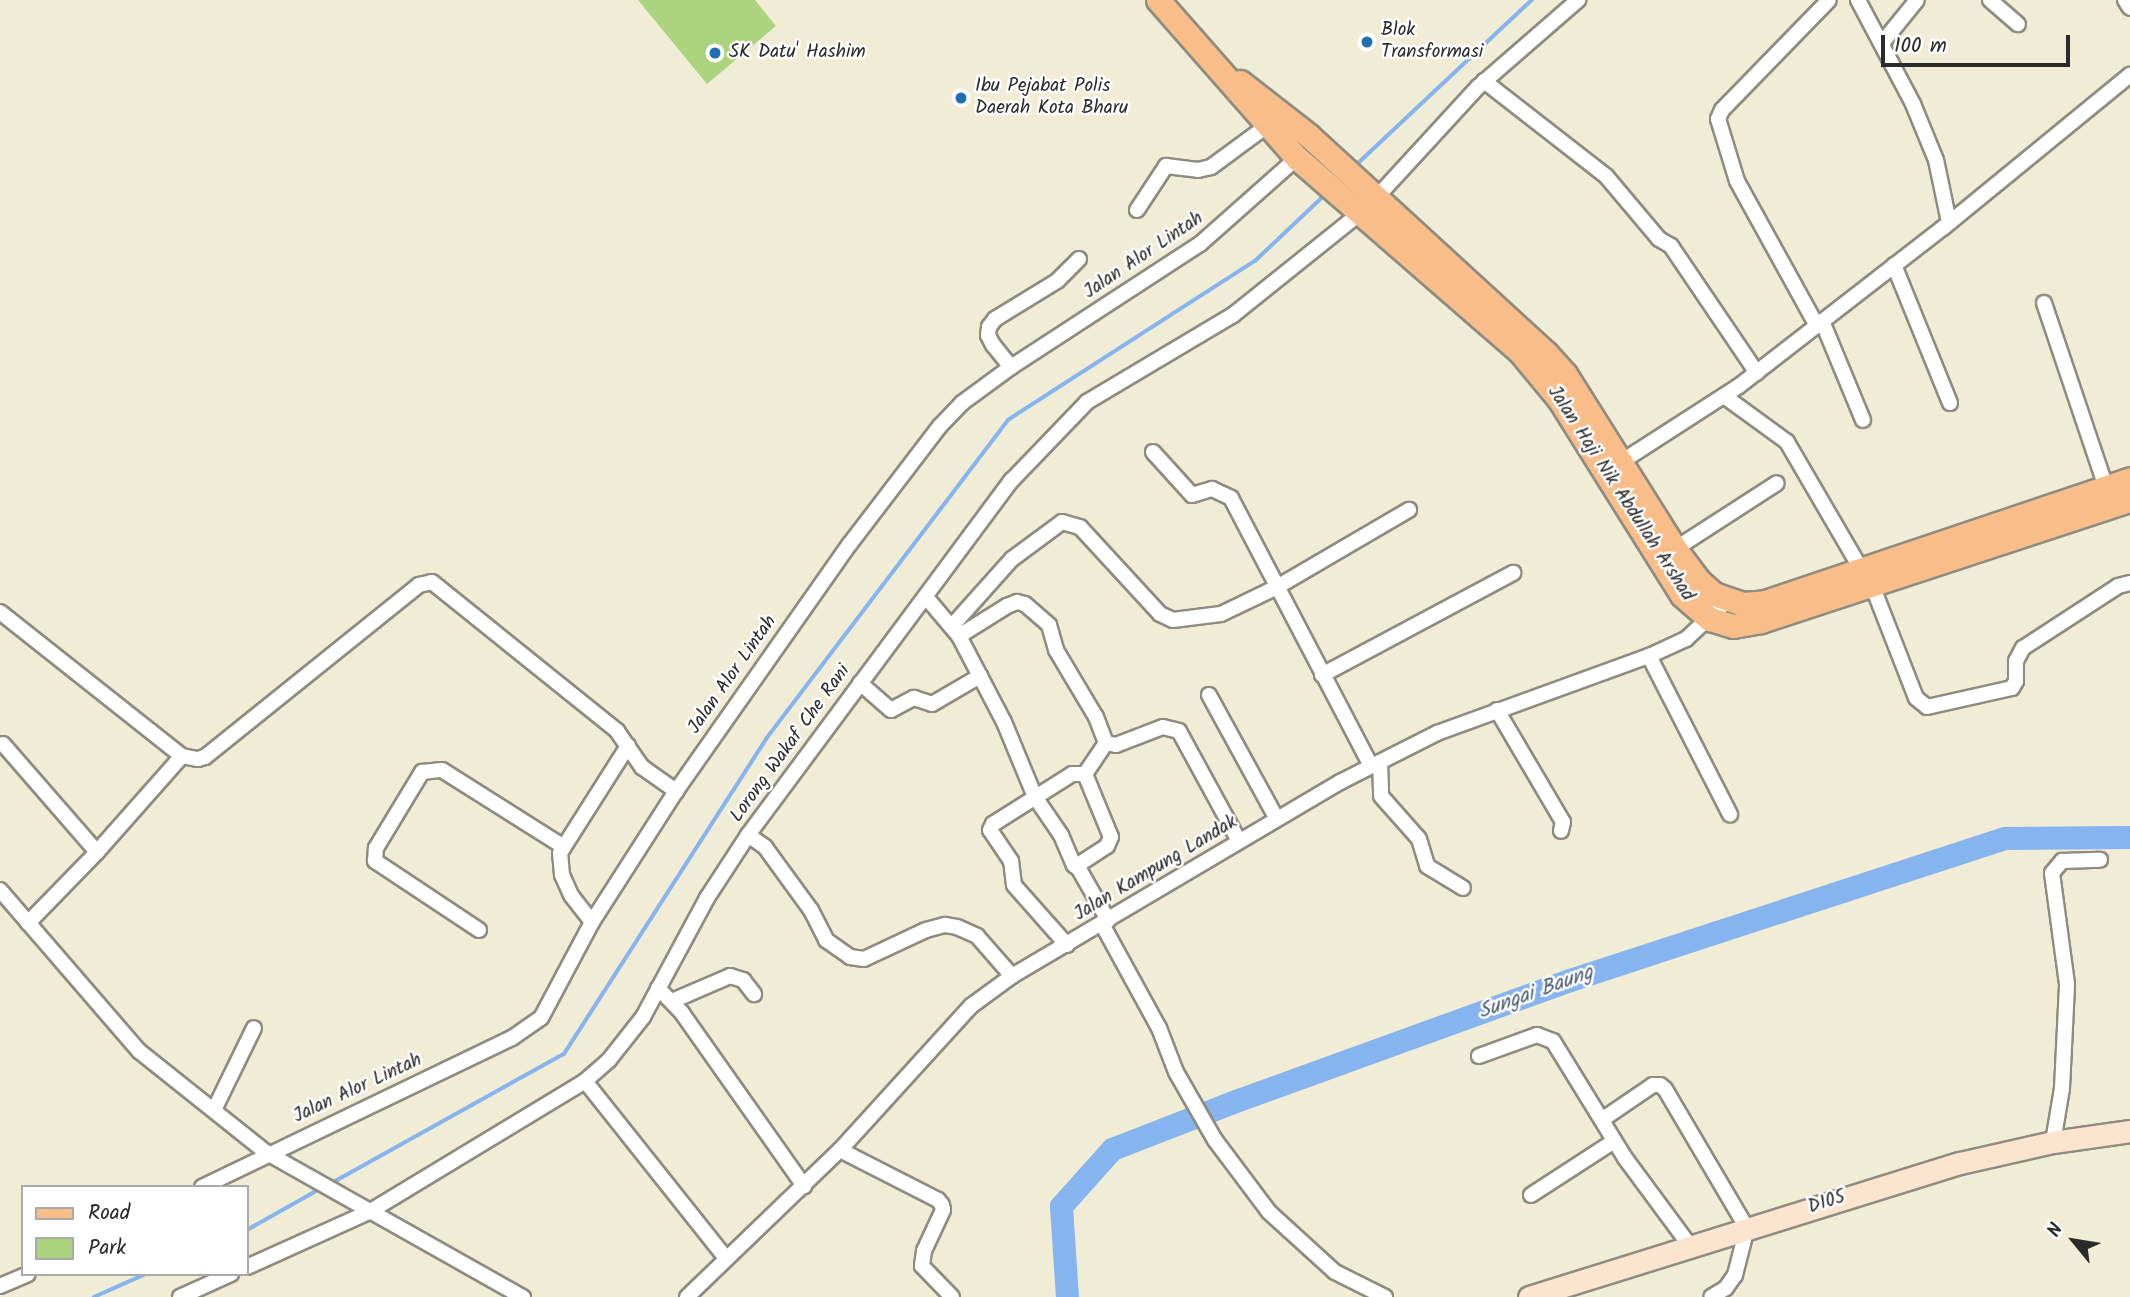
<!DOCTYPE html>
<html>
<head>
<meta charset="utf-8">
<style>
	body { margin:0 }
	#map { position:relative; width:2130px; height:1297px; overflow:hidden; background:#f1ecd5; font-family:Kalam,sans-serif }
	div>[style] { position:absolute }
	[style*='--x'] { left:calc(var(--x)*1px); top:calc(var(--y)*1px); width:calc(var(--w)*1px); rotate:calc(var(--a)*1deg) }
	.green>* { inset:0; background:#acd47e }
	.stream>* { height:3.5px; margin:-1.75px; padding:0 1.75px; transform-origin:1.75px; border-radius:1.75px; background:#85b4ef }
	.river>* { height:23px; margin:-11.5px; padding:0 11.5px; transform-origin:11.5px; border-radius:11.5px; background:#85b4ef }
	.roads { filter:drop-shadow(2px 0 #8e8c80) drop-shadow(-2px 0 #8e8c80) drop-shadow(0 2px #8e8c80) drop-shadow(0 -2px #8e8c80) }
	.street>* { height:14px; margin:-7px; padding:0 7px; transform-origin:7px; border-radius:7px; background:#fff }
	.secondary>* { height:21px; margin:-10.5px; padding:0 10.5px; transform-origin:10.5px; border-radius:10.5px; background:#fce5d0 }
	.primary>* { height:23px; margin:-11.5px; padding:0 11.5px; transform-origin:11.5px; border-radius:11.5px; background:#f8bd89 }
	.dots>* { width:19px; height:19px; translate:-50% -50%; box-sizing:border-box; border:4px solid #fff; border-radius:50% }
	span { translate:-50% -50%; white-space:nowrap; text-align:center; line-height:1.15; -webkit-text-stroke:5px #fff; paint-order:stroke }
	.poi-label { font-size:19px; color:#2b2b2b }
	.left { translate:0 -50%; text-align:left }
	.street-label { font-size:19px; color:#2b2b2b }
	.water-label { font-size:21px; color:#4a5b70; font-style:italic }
	.legend { position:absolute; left:21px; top:1185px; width:228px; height:91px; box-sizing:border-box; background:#fff; border:2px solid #aaa; margin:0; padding:9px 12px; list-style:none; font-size:21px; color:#2b2b2b }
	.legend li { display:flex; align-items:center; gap:14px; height:35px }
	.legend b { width:35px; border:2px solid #aaa }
	.north { position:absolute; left:2039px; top:1206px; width:70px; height:70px; -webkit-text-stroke:5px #fff; paint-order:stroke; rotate:300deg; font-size:19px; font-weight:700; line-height:28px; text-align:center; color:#2b2b2b }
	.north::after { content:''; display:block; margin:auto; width:24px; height:32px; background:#2b2b2b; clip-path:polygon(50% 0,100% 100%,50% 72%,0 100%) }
	.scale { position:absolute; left:1881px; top:35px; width:189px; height:32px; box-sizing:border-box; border:4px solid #2b2b2b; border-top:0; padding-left:9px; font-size:21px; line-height:24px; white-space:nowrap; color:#2b2b2b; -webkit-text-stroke:5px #fff; paint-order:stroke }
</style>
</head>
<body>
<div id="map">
	<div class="green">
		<div style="clip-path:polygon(638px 0,755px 0,776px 26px,707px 84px)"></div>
	</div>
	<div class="stream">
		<div style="--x:1355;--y:166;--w:243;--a:-43.2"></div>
		<div style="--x:330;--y:1184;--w:268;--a:-29.1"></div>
		<div style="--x:564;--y:1054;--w:374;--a:-57.3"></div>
		<div style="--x:766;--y:739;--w:400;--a:-52.8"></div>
		<div style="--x:1008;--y:420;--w:294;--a:-32.8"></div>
		<div style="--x:1255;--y:261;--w:99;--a:-43.4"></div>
		<div style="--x:247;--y:1230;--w:84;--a:-29.3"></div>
		<div style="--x:94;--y:1297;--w:57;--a:-23.9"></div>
	</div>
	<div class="river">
		<div style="--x:1067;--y:1297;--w:91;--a:-93.8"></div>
		<div style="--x:1061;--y:1206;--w:76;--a:-48.2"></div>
		<div style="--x:1112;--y:1149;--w:138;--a:-21.2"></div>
		<div style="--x:1241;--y:1099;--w:350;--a:-19.9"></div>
		<div style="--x:1570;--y:980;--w:458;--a:-18.1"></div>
		<div style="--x:2005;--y:838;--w:125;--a:-0.5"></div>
	</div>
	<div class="roads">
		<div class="street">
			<div style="--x:1858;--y:0;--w:118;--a:62.1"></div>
			<div style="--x:1913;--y:104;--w:61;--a:67.7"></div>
			<div style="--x:1936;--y:160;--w:63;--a:78.2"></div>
			<div style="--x:1990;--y:0;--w:37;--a:41"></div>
			<div style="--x:2125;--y:0;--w:9;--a:58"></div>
			<div style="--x:1882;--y:43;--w:55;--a:-50.9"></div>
			<div style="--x:1484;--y:81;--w:155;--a:37.9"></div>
			<div style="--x:1606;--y:176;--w:82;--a:49.9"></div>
			<div style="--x:1659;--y:239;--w:14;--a:30"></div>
			<div style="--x:1671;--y:246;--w:153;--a:55.9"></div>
			<div style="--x:1376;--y:198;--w:151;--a:-47.4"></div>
			<div style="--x:1478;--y:87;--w:133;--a:-41"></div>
			<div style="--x:1137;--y:210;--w:53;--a:-56.6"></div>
			<div style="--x:1166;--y:166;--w:32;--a:7"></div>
			<div style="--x:1198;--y:170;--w:13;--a:-13"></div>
			<div style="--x:1211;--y:167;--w:71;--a:-36.4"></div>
			<div style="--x:1894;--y:265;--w:149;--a:67.9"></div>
			<div style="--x:2044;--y:303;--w:194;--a:71.4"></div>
			<div style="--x:1822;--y:321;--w:107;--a:67.5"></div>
			<div style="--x:1817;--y:326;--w:166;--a:-118.9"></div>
			<div style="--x:1737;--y:181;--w:65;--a:-107"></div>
			<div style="--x:1718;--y:119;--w:10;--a:-66"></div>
			<div style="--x:1722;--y:110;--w:153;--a:-45.8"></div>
			<div style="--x:1011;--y:367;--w:28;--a:-129"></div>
			<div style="--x:993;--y:345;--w:11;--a:-117"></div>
			<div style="--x:988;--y:335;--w:8;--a:-83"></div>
			<div style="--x:989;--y:327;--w:10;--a:-53"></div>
			<div style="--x:995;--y:319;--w:73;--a:-31.5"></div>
			<div style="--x:1057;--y:281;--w:31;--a:-45"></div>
			<div style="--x:1724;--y:396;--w:78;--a:36.1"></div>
			<div style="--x:1787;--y:442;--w:147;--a:59.8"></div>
			<div style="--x:1153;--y:452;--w:58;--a:47.8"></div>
			<div style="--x:1192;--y:495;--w:21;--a:-17"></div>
			<div style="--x:1212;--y:489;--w:21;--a:25"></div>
			<div style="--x:1231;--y:498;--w:302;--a:62.4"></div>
			<div style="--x:1621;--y:462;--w:140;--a:-32.8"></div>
			<div style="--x:1739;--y:386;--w:258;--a:-37.8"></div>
			<div style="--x:1943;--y:228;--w:242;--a:-39.3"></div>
			<div style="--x:1675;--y:549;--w:121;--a:-32.9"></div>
			<div style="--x:1872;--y:585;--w:121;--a:68.7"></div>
			<div style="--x:1916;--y:698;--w:14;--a:39"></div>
			<div style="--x:1927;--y:707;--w:87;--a:-12.6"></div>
			<div style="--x:2012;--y:688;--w:8;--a:-60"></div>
			<div style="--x:2016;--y:681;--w:20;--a:-90"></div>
			<div style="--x:2016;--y:661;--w:15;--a:-62"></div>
			<div style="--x:2023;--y:648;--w:113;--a:-33.1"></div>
			<div style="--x:2118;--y:586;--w:12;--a:-14"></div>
			<div style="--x:926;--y:597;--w:51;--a:49.8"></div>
			<div style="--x:959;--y:636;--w:57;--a:-32"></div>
			<div style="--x:1007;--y:606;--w:11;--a:-22"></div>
			<div style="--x:1017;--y:602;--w:8;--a:14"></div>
			<div style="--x:1025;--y:604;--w:32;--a:41"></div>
			<div style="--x:1049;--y:625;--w:26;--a:74"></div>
			<div style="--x:1056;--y:650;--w:78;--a:59.2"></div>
			<div style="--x:1096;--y:717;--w:28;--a:69"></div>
			<div style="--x:1106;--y:743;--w:10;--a:11"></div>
			<div style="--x:1116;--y:745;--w:50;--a:-21"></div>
			<div style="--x:1163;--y:727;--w:16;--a:14"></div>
			<div style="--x:1179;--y:731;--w:125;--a:61.4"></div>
			<div style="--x:0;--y:612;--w:232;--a:38.4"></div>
			<div style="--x:182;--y:756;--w:16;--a:11"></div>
			<div style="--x:198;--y:759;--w:7;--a:-16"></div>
			<div style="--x:205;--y:757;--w:275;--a:-38.8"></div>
			<div style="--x:419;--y:585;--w:13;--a:-13"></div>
			<div style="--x:432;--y:582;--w:238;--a:38.8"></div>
			<div style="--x:617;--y:731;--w:44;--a:55.2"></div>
			<div style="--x:642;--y:767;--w:42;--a:35.2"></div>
			<div style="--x:952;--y:626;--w:90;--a:-48.2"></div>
			<div style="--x:1012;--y:559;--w:62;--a:-36.5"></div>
			<div style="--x:1062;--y:522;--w:19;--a:16"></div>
			<div style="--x:1080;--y:527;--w:118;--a:47.4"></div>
			<div style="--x:1160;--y:614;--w:14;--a:25"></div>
			<div style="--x:1173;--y:620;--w:48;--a:-7.1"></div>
			<div style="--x:1221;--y:614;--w:62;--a:-25.7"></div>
			<div style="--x:1277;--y:587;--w:153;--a:-30.3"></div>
			<div style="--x:959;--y:636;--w:97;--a:62.4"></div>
			<div style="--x:1004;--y:722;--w:81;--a:67.5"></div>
			<div style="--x:1035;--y:797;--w:46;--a:55.6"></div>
			<div style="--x:1061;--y:835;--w:33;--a:67"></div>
			<div style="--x:1074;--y:865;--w:6;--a:39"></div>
			<div style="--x:1649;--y:656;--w:178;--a:62.9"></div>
			<div style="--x:1322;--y:675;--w:217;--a:-28.1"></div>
			<div style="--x:860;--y:683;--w:41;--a:41.1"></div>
			<div style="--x:891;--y:710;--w:26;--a:-28"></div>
			<div style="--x:914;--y:698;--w:19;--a:18"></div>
			<div style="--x:932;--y:704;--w:56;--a:-30.3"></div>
			<div style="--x:1209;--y:695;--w:141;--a:61.3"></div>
			<div style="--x:1497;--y:710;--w:130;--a:59.5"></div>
			<div style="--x:1563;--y:822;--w:9;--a:103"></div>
			<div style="--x:3;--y:744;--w:143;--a:49"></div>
			<div style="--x:1380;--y:762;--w:34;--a:88"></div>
			<div style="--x:1381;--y:796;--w:57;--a:48.5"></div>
			<div style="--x:1419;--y:839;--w:28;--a:73"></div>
			<div style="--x:1427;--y:866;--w:42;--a:31.4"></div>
			<div style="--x:1085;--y:774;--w:68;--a:67.6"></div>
			<div style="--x:1111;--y:837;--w:10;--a:114"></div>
			<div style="--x:1107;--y:846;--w:31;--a:147"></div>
			<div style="--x:1081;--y:863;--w:6;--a:108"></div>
			<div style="--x:1079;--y:869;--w:59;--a:60.4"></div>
			<div style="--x:748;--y:835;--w:21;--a:35"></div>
			<div style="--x:765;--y:847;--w:78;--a:53.9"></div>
			<div style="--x:811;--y:910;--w:34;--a:63"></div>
			<div style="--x:826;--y:940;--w:29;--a:35"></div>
			<div style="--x:850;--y:957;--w:14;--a:8"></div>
			<div style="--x:864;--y:959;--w:68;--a:-25.1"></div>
			<div style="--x:926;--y:930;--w:20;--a:-15"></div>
			<div style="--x:945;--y:925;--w:12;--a:9"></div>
			<div style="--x:957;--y:927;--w:22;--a:24"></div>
			<div style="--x:977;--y:936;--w:53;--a:48.8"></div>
			<div style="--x:0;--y:890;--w:213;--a:49.2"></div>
			<div style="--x:139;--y:1051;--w:164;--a:38.6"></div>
			<div style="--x:267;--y:1153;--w:294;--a:29.4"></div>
			<div style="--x:592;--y:922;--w:34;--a:-128"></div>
			<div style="--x:571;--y:895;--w:22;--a:-114"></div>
			<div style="--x:562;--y:875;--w:22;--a:-95"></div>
			<div style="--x:560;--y:853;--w:127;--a:-57.6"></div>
			<div style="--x:28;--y:923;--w:99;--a:-45.8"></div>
			<div style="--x:97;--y:852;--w:128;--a:-48.5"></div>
			<div style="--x:1102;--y:924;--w:119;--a:61.3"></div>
			<div style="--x:1159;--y:1028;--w:47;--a:68.9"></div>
			<div style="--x:1176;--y:1072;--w:78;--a:60.2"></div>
			<div style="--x:1215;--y:1140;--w:90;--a:53.1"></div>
			<div style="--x:1269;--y:1212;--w:89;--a:42.3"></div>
			<div style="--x:1335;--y:1272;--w:56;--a:26.6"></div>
			<div style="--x:479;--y:930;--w:125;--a:-146.4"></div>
			<div style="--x:375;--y:861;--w:13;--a:-86"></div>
			<div style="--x:376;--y:848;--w:89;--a:-58.8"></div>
			<div style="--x:422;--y:772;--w:20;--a:-6"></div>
			<div style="--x:442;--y:770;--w:144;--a:32.3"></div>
			<div style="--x:1067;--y:945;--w:80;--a:-131.5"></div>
			<div style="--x:1014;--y:885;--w:24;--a:-97"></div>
			<div style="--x:1011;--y:861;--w:37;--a:-124"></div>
			<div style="--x:990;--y:830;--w:7;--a:-63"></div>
			<div style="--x:993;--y:824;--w:93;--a:-32.3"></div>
			<div style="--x:1072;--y:774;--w:13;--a:0"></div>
			<div style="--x:1085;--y:774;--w:37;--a:-56"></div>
			<div style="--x:658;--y:988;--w:35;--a:46"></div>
			<div style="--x:682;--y:1013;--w:212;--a:54.8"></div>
			<div style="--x:672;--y:1001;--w:63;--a:-23.3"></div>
			<div style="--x:730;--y:976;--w:14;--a:17"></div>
			<div style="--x:743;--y:980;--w:18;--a:52"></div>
			<div style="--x:1479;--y:1056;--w:62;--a:-19.9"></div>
			<div style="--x:1537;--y:1035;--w:17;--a:21"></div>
			<div style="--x:1553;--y:1041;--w:137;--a:58.4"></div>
			<div style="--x:1625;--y:1158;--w:109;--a:53.5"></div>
			<div style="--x:585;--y:1081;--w:226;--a:51.5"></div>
			<div style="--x:214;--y:1110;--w:91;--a:-64"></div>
			<div style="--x:1603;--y:1119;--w:60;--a:-34.2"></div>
			<div style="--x:1653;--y:1085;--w:7;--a:0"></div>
			<div style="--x:1660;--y:1085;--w:6;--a:39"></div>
			<div style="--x:1665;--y:1089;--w:161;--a:59.5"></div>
			<div style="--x:1747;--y:1228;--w:49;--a:104.3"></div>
			<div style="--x:1735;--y:1275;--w:16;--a:125"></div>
			<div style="--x:1726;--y:1288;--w:17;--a:149"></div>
			<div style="--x:2053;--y:1142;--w:55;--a:-80.5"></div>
			<div style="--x:2062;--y:1088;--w:104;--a:-87.2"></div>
			<div style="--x:2067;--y:984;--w:112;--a:-97.7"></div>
			<div style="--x:2052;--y:873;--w:16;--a:-50"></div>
			<div style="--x:2062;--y:861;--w:38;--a:-2"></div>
			<div style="--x:840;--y:1150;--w:110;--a:27"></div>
			<div style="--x:938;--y:1200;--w:6;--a:51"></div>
			<div style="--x:942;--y:1205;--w:5;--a:79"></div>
			<div style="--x:943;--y:1210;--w:45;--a:114.9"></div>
			<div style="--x:924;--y:1251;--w:15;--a:98"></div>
			<div style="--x:922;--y:1266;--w:43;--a:45.9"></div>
			<div style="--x:202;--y:1187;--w:344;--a:-25.7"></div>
			<div style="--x:512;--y:1038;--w:35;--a:-35"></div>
			<div style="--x:541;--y:1018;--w:109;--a:-62"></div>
			<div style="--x:592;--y:922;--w:156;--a:-57.3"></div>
			<div style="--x:676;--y:791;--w:301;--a:-54.9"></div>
			<div style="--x:849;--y:545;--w:150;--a:-52.6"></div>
			<div style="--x:940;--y:426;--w:32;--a:-46"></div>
			<div style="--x:962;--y:403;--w:61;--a:-36.3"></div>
			<div style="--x:1011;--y:367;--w:225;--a:-33.1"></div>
			<div style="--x:1200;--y:244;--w:130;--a:-41.6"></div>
			<div style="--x:1531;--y:1195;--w:99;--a:-33"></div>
			<div style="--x:247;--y:1267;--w:134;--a:-24.3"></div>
			<div style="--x:369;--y:1212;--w:253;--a:-31.2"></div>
			<div style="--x:585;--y:1081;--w:32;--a:-41"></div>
			<div style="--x:609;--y:1060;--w:55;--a:-51.7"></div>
			<div style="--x:643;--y:1017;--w:135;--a:-61.7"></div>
			<div style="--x:707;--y:898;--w:75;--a:-56.9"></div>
			<div style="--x:748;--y:835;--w:442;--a:-53.4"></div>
			<div style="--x:1012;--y:480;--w:108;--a:-46.1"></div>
			<div style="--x:1087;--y:402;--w:170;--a:-30.8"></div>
			<div style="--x:1233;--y:315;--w:161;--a:-38.7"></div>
			<div style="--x:0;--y:1286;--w:30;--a:-23"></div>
			<div style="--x:180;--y:1297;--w:56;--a:-24.3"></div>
			<div style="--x:687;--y:1297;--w:212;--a:-43.9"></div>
			<div style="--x:840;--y:1150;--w:195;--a:-47.7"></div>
			<div style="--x:971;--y:1006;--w:51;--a:-36.2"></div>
			<div style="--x:1012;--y:976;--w:381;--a:-30.6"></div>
			<div style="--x:1340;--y:782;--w:109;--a:-26.8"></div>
			<div style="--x:1437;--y:733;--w:226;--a:-20"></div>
			<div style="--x:1649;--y:656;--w:41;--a:-24.7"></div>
			<div style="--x:1686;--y:639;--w:57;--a:-42.9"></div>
		</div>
		<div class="secondary">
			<div style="--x:1529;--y:1297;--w:451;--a:-17.3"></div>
			<div style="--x:1960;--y:1163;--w:95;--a:-12.7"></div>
			<div style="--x:2053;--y:1142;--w:78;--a:-8.1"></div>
		</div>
		<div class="primary">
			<div style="--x:1158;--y:0;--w:210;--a:48.7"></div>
			<div style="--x:1297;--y:158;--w:297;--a:41"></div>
			<div style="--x:1521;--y:353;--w:60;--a:50.4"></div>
			<div style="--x:1559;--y:399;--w:231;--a:57.9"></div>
			<div style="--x:1682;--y:595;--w:37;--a:41"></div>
			<div style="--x:1710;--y:619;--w:24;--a:17"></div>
			<div style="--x:1733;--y:626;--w:28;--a:-10"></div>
			<div style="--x:1761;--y:621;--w:388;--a:-18.2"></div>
			<div style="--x:1240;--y:82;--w:86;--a:37.9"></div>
			<div style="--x:1308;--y:135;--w:323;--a:42.5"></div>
			<div style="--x:1546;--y:353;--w:28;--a:48"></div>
			<div style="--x:1565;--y:374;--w:207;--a:57.8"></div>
			<div style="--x:1675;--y:549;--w:40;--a:53"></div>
			<div style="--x:1699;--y:581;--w:20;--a:41"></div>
			<div style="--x:1714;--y:594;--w:31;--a:19"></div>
			<div style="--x:1743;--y:604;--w:22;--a:-5"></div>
			<div style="--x:1765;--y:602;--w:385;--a:-18.6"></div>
		</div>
	</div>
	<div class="dots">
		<div style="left:1367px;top:42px;background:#1f6fb2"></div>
		<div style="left:715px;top:53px;background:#1f6fb2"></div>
		<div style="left:961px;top:98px;background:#1f6fb2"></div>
	</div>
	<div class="poi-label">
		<span class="left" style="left:1381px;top:42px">Blok<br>Transformasi</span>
		<span class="left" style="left:729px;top:53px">SK Datu' Hashim</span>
		<span class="left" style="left:975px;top:98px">Ibu Pejabat Polis<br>Daerah Kota Bharu</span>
	</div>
	<div class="street-label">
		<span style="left:1144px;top:256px;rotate:-34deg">Jalan Alor Lintah</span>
		<span style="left:1620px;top:494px;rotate:57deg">Jalan Haji Nik Abdullah Arshad</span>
		<span style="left:733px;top:675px;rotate:-55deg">Jalan Alor Lintah</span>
		<span style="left:791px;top:744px;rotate:-54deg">Lorong Wakaf Che Rani</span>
		<span style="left:1156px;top:869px;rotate:-31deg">Jalan Kampung Landak</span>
		<span style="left:358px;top:1089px;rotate:-25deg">Jalan Alor Lintah</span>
		<span style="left:1827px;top:1203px;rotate:-18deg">D105</span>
	</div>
	<div class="water-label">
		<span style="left:1536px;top:993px;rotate:-20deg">Sungai Baung</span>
	</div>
	<ul class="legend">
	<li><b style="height:9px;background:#f8bd89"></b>Road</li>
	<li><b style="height:19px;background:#acd47e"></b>Park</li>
	</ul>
	<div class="north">N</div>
	<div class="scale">100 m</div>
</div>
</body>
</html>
